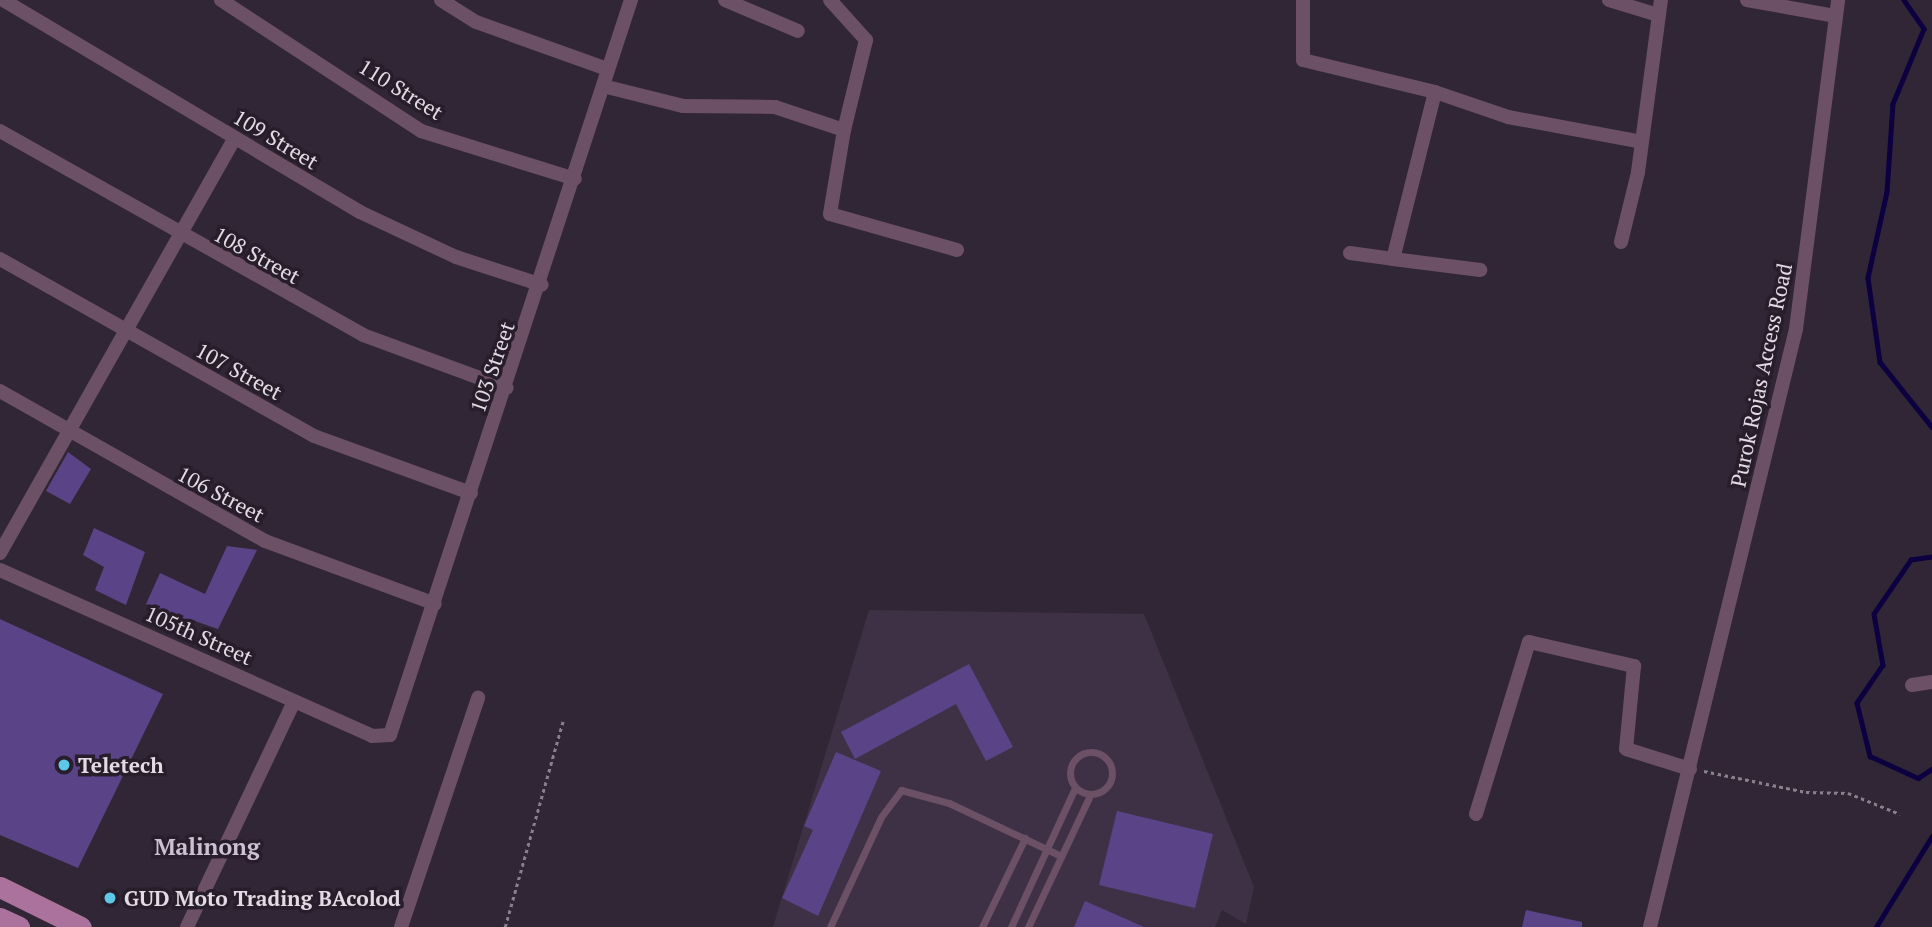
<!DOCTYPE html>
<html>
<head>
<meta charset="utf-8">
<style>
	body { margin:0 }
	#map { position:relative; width:1932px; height:927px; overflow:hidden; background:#312635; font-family:"PT Serif",serif }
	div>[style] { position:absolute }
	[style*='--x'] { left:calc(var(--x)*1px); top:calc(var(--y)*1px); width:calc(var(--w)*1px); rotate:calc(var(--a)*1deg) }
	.built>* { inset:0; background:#3f3145 }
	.stream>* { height:4.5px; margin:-2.25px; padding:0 2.25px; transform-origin:2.25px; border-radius:2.25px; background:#0d0040 }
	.building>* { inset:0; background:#5a4387 }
	.path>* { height:2.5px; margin-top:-1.25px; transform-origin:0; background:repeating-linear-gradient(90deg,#89808c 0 3.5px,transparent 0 7px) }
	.lane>* { height:7px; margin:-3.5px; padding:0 3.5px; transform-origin:3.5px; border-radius:3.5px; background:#6c5065 }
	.lane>.ring { margin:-3.5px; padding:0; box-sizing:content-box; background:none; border:7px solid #6c5065; border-radius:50% }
	.street>* { height:14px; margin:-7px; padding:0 7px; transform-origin:7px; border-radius:7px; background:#6c5065 }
	.primary>* { height:21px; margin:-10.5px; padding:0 10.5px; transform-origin:10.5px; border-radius:10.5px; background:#ac729e }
	.dots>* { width:19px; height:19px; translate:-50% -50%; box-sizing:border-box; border:4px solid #271d2b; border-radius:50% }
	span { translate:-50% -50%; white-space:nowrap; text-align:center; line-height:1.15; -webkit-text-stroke:7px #271d2b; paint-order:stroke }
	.street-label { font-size:21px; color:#e2dbe5 }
	.poi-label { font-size:21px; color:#e2dbe5; font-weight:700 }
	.left { translate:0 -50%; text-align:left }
	.neighbourhood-label { font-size:23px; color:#cdc0d3; font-weight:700 }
</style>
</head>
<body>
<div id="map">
	<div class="built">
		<div style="clip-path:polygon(869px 610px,1144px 614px,1254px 887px,1246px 924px,1222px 910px,1215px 927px,773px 927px)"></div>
	</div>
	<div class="stream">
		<div style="--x:1904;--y:0;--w:35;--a:55"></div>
		<div style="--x:1924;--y:29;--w:81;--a:112.5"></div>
		<div style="--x:1893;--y:104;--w:88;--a:93.9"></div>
		<div style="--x:1887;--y:192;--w:88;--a:102.5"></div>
		<div style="--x:1868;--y:278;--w:85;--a:81.9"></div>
		<div style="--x:1880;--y:362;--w:83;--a:51.3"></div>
		<div style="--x:1932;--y:557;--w:21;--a:172"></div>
		<div style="--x:1911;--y:560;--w:65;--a:124.4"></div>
		<div style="--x:1874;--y:614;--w:52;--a:80"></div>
		<div style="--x:1883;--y:665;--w:46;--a:124.4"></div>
		<div style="--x:1857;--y:703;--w:55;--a:76.2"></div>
		<div style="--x:1870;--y:756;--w:53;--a:24.6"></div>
		<div style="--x:1918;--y:778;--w:17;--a:-33"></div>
		<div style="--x:1876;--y:927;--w:107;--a:-58.4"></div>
	</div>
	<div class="building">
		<div style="clip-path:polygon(68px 452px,91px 469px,70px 504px,46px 491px)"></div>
		<div style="clip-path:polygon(94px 528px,145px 552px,126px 605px,95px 590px,104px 567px,83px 555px)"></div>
		<div style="clip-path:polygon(227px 546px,257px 550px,218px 629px,189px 619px,186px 626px,146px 604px,160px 573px,205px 594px)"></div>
		<div style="clip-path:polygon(0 619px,163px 694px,78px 868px,0 835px)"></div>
		<div style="clip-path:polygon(969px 664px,1013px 747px,986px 761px,956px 704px,855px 759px,841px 732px)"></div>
		<div style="clip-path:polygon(836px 752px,881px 771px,818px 916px,782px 898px,813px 830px,804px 826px)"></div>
		<div style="clip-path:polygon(1117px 811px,1213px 834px,1195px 908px,1099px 885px)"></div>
		<div style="clip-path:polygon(1085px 901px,1144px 927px,1074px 927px)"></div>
		<div style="clip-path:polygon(1526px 910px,1582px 922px,1582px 927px,1522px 927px)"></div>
	</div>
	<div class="path">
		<div style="--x:1704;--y:771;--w:104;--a:11.6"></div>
		<div style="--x:1806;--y:792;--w:42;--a:1.4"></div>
		<div style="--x:1848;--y:793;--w:56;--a:22"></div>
		<div style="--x:505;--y:927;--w:215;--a:-74.3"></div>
	</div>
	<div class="lane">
		<div class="ring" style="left:1070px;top:752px;width:35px;height:35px"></div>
		<div style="--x:830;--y:927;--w:121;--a:-65.1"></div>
		<div style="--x:881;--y:817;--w:34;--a:-53"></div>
		<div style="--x:901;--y:790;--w:50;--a:15.2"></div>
		<div style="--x:949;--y:803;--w:124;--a:25.3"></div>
		<div style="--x:982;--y:927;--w:99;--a:-64.2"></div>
		<div style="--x:1011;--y:927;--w:153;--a:-65.3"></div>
		<div style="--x:1028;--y:927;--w:146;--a:-64.8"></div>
	</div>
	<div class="street">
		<div style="--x:3;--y:0;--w:415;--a:30.7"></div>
		<div style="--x:360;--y:212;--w:106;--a:25.1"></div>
		<div style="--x:456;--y:257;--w:90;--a:18"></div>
		<div style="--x:221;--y:0;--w:239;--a:33.2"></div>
		<div style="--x:421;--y:131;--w:161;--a:17.3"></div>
		<div style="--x:441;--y:0;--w:41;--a:32.2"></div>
		<div style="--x:476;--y:22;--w:139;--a:19.7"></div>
		<div style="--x:725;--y:0;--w:79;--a:23"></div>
		<div style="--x:830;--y:0;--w:54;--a:48"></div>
		<div style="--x:866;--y:40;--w:93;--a:103.7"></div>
		<div style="--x:1303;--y:0;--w:60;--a:90"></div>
		<div style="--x:1303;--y:60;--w:136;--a:13.6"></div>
		<div style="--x:1435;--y:92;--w:77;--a:18.9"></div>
		<div style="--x:1508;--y:117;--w:132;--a:10.5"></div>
		<div style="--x:1609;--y:0;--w:51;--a:17"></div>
		<div style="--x:1747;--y:0;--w:89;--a:10.3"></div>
		<div style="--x:603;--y:86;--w:82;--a:14"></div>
		<div style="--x:683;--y:106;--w:92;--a:0.6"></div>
		<div style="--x:775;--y:107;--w:73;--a:18.4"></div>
		<div style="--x:844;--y:130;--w:85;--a:99.5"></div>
		<div style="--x:830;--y:214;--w:132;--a:15.8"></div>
		<div style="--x:1435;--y:92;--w:172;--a:104.1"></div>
		<div style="--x:1393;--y:259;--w:88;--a:7.2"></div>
		<div style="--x:0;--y:131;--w:416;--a:29.3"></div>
		<div style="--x:363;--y:335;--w:153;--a:20.2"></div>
		<div style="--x:1621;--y:242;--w:72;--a:-76.3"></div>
		<div style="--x:1638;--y:172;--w:174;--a:-82.4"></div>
		<div style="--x:1350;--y:253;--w:43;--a:7.9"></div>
		<div style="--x:0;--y:259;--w:360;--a:29.4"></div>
		<div style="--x:314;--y:436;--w:167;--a:20"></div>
		<div style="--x:0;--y:391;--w:305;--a:29.5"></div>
		<div style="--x:265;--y:541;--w:181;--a:20.3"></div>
		<div style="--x:0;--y:553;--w:476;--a:-60.5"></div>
		<div style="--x:0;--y:570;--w:407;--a:24"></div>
		<div style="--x:372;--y:736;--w:18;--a:-3"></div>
		<div style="--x:390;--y:735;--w:774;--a:-71.85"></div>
		<div style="--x:1912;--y:685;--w:20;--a:-9"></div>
		<div style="--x:1476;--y:814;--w:180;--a:-72.9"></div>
		<div style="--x:1529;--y:642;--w:108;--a:12.9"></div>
		<div style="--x:1634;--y:666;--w:83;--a:95.5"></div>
		<div style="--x:1626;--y:749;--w:67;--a:17.4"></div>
		<div style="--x:187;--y:927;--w:249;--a:-64.6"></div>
		<div style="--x:401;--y:927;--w:242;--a:-71.4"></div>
		<div style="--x:1650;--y:927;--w:616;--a:-76.28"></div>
		<div style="--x:1796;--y:329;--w:332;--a:-82.7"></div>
	</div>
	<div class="primary">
		<div style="--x:0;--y:887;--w:90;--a:26.3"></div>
		<div style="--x:0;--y:918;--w:21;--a:25"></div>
	</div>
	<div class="dots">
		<div style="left:64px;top:765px;background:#5cc7e7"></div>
		<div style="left:110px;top:898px;background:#5cc7e7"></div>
	</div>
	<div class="street-label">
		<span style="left:401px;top:89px;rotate:32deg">110 Street</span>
		<span style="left:276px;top:139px;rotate:31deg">109 Street</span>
		<span style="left:257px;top:255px;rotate:29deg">108 Street</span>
		<span style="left:492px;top:367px;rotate:-71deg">103 Street</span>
		<span style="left:239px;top:371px;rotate:29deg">107 Street</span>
		<span style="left:1761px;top:375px;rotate:-78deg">Purok Rojas Access Road</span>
		<span style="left:221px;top:494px;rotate:28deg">106 Street</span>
		<span style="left:199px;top:635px;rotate:24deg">105th Street</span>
	</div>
	<div class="poi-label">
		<span class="left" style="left:78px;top:765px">Teletech</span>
		<span class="left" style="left:124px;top:898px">GUD Moto Trading BAcolod</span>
	</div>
	<div class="neighbourhood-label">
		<span style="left:207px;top:847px">Malinong</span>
	</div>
</div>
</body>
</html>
